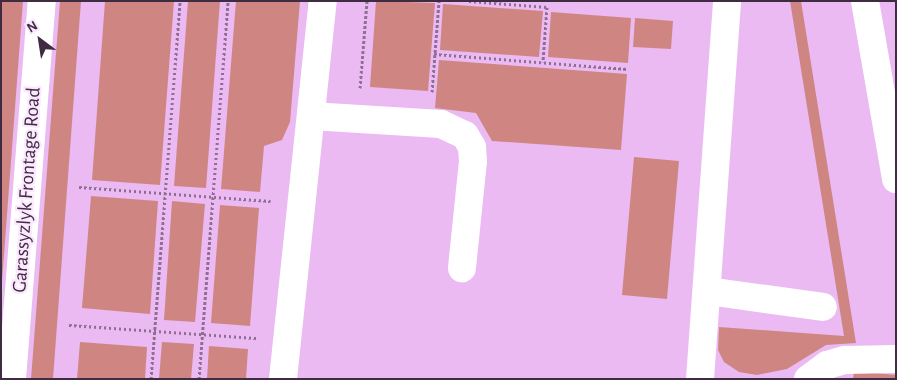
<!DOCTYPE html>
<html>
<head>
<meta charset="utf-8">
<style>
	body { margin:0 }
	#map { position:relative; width:897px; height:380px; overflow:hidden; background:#ebbaf2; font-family:"Alegreya Sans",sans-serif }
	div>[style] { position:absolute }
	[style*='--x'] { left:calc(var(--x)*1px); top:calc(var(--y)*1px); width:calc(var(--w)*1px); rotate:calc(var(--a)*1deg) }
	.green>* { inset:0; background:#cf8683 }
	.path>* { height:3px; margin-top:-1.5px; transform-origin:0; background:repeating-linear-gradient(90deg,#8f6e93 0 2.5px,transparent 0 5px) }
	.minor>* { height:28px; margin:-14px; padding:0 14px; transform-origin:14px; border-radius:14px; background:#fff }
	span { translate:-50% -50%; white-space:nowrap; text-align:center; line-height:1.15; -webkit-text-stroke:4.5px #fbe7fe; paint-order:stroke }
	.street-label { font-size:20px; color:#3f2c42 }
	.frame { position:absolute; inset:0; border:2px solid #3f2c42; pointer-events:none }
	.north { position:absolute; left:15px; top:15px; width:50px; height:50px; -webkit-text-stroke:4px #fbe7fe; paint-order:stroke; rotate:329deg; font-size:14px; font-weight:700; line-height:20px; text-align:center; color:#3f2c42 }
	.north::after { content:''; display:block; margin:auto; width:18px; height:22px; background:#3f2c42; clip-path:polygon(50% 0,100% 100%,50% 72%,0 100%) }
</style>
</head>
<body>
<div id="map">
	<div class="green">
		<div style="clip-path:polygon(1px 1px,23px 1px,1px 295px)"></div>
		<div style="clip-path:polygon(60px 1px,81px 1px,53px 379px,31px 379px)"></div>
		<div style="clip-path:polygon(105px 1px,174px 1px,160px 185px,92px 180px)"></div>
		<div style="clip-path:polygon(188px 1px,220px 1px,206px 188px,174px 186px)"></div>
		<div style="clip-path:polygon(236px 1px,300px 1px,290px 122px,282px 140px,264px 146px,260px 192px,221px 189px)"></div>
		<div style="clip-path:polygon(376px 1px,435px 3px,428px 91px,370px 87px)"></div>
		<div style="clip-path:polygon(790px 1px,801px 1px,856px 343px,826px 345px,787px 369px,757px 375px,739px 372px,724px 362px,718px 350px,719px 327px,844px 336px)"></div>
		<div style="clip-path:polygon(443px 4px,543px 11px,539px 57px,440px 50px)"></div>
		<div style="clip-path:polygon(551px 12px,631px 18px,628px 63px,548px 57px)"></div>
		<div style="clip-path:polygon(635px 18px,673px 21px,671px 49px,633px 47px)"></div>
		<div style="clip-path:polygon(439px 60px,627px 74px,621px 150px,492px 141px,476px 113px,435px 108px)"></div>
		<div style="clip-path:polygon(634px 157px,679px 161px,667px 299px,622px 295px)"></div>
		<div style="clip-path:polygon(91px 196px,158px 201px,150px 314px,82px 308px)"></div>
		<div style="clip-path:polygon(172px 201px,205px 204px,195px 322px,164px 320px)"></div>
		<div style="clip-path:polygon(220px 205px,259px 208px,250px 326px,211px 323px)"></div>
		<div style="clip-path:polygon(80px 342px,147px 347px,145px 379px,77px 379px)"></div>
		<div style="clip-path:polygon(162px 342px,194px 344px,191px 379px,159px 379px)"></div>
		<div style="clip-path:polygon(209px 346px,248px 349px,246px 379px,207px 379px)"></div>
		<div style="clip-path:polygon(854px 371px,896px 375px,896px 379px,853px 379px)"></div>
	</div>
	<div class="path">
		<div style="--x:469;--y:1;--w:78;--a:4.4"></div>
		<div style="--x:547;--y:7;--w:55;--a:94.2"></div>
		<div style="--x:434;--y:54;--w:194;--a:4.4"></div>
		<div style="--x:360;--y:88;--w:87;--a:-85.4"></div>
		<div style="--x:432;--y:92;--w:91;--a:-85.6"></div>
		<div style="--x:79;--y:187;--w:192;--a:4.2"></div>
		<div style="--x:69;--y:325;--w:188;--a:4"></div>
		<div style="--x:151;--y:379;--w:379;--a:-85.6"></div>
		<div style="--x:199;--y:379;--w:379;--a:-85.6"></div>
	</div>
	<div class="minor">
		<div style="--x:865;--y:1;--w:181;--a:80.1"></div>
		<div style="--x:311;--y:116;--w:130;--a:3.5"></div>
		<div style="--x:441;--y:124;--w:26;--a:25"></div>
		<div style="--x:465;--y:135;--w:14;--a:60"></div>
		<div style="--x:472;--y:147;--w:14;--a:86"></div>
		<div style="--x:473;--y:161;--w:108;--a:95.9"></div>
		<div style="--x:708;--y:291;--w:116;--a:7.9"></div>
		<div style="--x:12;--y:379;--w:379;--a:-85.5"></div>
		<div style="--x:283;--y:379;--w:380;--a:-84"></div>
		<div style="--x:700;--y:379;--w:379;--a:-85.9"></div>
		<div style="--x:808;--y:379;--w:24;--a:-36"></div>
		<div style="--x:827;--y:365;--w:19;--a:-16"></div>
		<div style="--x:845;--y:360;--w:51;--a:-1.1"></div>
	</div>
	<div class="street-label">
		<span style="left:27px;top:190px;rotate:-86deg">Garassyzlyk Frontage Road</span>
	</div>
	<div class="frame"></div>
	<div class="north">N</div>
</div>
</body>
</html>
